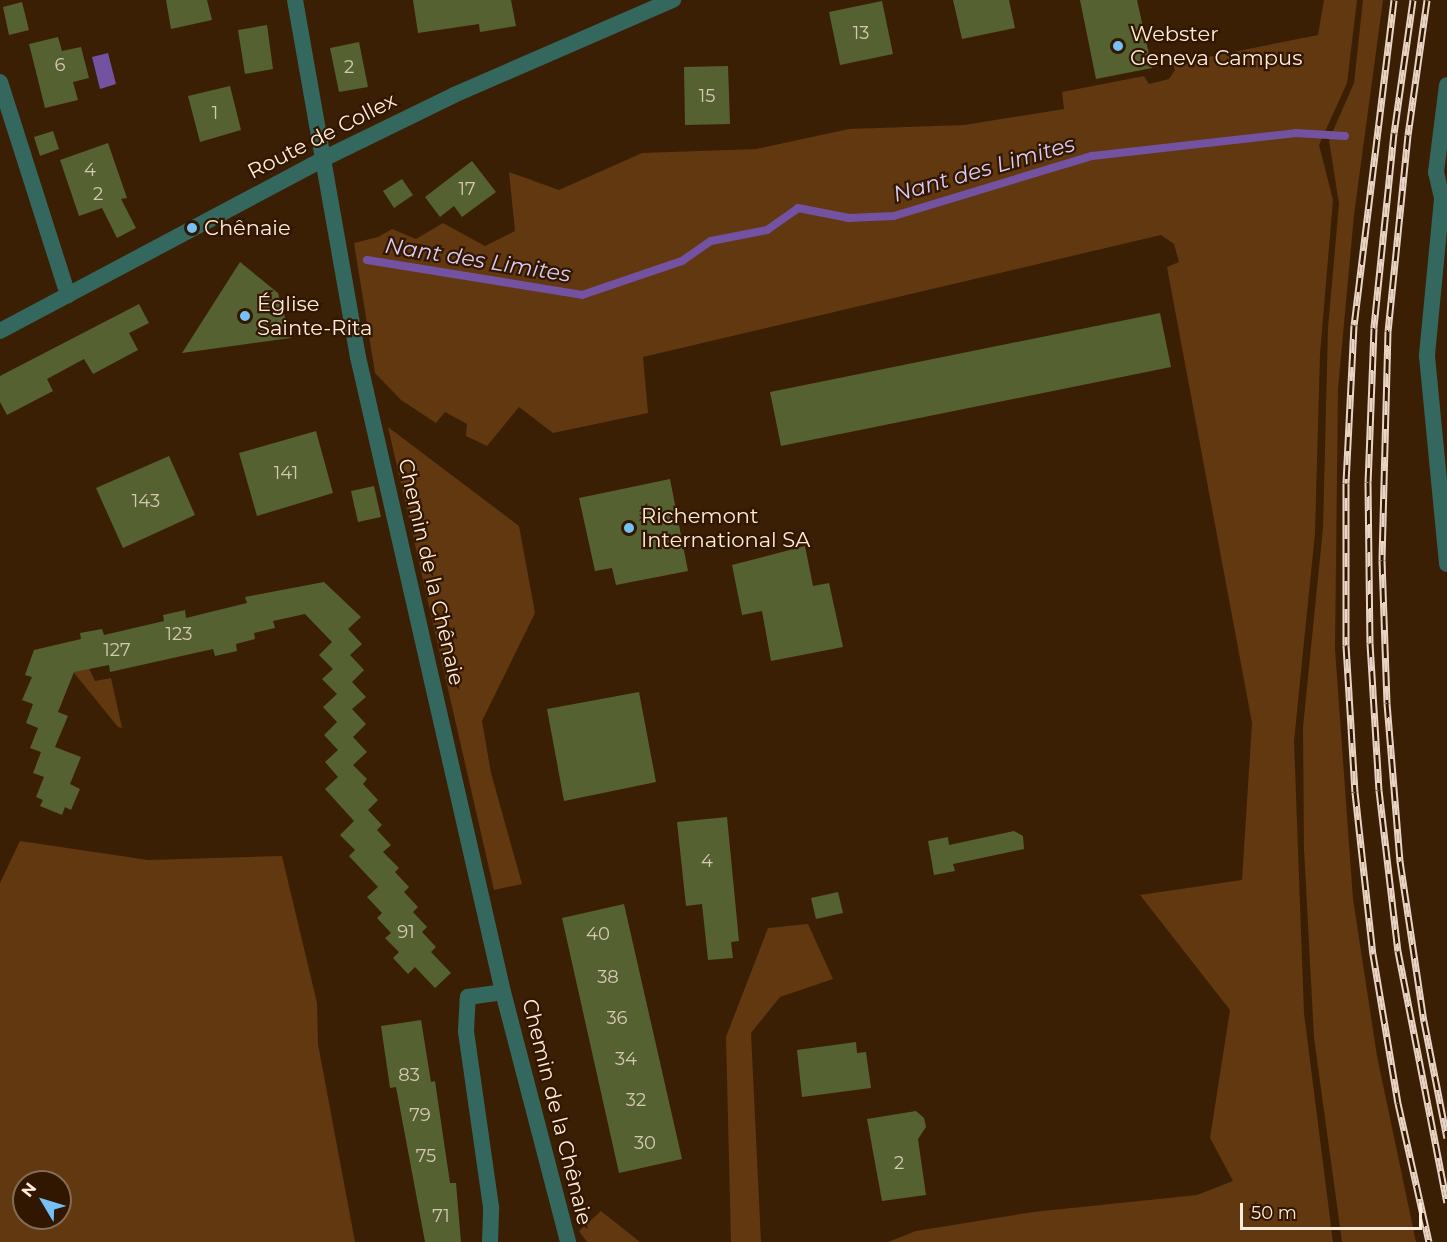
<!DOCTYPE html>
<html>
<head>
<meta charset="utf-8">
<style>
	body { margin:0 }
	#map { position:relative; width:1447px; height:1242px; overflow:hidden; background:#3b1f04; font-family:Montserrat,sans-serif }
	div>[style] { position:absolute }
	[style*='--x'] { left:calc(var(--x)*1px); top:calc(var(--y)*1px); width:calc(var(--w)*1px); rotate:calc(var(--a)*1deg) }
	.green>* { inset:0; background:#61380f }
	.water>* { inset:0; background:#7352a2 }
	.stream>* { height:8px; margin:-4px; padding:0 4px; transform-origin:4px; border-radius:4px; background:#7352a2 }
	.building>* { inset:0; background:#556131 }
	.minor>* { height:16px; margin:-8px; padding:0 8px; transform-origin:8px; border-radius:8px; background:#34675e }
	.tertiary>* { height:16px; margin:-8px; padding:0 8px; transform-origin:8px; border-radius:8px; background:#34675e }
	.rail>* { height:7px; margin-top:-3.5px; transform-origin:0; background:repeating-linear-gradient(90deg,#311600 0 14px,#e9d5c5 0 28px); box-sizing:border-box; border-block:2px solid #e9d5c5 }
	.dots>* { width:16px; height:16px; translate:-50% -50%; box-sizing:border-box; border:3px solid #311600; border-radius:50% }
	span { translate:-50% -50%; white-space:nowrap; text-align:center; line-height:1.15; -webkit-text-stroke:4.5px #311600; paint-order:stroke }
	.number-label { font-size:18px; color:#d4c8b1 }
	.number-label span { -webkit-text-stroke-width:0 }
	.poi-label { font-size:21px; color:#feebdc }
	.left { translate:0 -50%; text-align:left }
	.street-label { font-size:21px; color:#feebdc }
	.water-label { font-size:22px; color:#dacaf6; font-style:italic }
	.north { position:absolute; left:12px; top:1170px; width:60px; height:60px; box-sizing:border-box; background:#311600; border:2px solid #836b58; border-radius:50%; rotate:308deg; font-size:16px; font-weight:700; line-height:24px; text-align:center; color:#feebdc }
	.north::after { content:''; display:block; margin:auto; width:21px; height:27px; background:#75c0f6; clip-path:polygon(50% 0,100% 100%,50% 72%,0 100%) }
	.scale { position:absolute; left:1240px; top:1203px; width:182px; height:27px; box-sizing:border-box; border:3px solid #feebdc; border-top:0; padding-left:8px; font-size:18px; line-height:21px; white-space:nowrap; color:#feebdc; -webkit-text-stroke:4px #311600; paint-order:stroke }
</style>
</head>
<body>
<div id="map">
	<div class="green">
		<div style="clip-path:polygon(1324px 0,1357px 0,1347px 83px,1319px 145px,1333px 200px,1320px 354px,1315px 533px,1294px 741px,1304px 1013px,1333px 1242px,888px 1242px,916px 1231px,1033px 1212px,1197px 1195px,1233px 1181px,1210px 1138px,1230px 1010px,1140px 895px,1242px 880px,1252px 723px,1167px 267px,1179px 262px,1174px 244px,1161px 235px,643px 357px,648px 413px,553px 433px,519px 407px,487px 446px,466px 436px,467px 424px,445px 412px,436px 423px,401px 400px,375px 373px,354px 243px,378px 237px,392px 229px,416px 239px,443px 223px,485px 246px,515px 231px,509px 172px,559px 190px,642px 153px,756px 149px,849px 129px,964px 125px,1064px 109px,1062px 92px,1144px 76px,1149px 84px,1169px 79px,1175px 70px,1173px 64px,1318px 35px)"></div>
		<div style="clip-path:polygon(1363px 0,1383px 0,1354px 215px,1338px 389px,1335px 649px,1353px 899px,1377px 1056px,1416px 1242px,1342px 1242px,1314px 1038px,1304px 849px,1303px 727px,1323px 528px,1328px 328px,1339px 204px,1329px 140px,1354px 83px)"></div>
		<div style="clip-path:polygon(388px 427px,519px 526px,535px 613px,482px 721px,491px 773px,522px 884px,494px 890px)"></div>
		<div style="clip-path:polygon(87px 664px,95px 681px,111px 678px,122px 728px,118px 727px,70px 668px)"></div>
		<div style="clip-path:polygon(evenodd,20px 841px,148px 860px,282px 856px,317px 1003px,318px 1044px,355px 1242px,0 1242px,0 883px,20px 841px,24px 1182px,60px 1182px,60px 1218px,24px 1218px,24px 1182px)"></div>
		<div style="clip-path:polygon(808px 924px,833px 979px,780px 997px,751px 1033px,761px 1242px,731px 1242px,726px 1037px,768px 928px)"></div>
		<div style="clip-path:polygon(601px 1211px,640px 1242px,587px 1242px,579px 1231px)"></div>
	</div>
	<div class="water">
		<div style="clip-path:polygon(108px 53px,116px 84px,100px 89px,92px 57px)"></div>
	</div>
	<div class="stream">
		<div style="--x:367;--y:260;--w:218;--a:9.2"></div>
		<div style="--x:582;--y:295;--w:106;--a:-18.8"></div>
		<div style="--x:682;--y:261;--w:35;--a:-35"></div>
		<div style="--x:711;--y:241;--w:57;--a:-11.1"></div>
		<div style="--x:767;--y:230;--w:38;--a:-35"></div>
		<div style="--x:798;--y:208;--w:52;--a:11.1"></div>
		<div style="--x:849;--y:218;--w:45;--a:-2.5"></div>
		<div style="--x:894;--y:216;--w:207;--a:-16.9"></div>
		<div style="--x:1092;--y:156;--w:205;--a:-6.4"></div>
		<div style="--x:1296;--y:133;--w:49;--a:3.5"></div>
	</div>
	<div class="building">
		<div style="clip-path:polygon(166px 0,207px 0,212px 20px,171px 29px)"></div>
		<div style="clip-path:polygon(413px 0,511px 0,516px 26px,480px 32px,479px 24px,418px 33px)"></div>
		<div style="clip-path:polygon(953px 0,1009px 0,1015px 28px,962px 39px)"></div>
		<div style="clip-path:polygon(1080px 0,1137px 0,1152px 68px,1096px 79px)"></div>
		<div style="clip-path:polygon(882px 1px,893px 54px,840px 65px,829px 12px)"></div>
		<div style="clip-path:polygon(22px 2px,29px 30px,9px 35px,3px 7px)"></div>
		<div style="clip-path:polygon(267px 25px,273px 69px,245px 74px,238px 30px)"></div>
		<div style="clip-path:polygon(58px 37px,62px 51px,81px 47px,89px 78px,73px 82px,78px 100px,45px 108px,29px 44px)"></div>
		<div style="clip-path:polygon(359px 42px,368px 87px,339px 92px,330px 48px)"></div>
		<div style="clip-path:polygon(728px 66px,730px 124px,685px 125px,684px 67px)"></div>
		<div style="clip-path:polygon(230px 86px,241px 130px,200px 142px,188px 96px)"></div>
		<div style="clip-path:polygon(53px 131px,59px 149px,40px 156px,34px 137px)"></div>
		<div style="clip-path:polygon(108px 143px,127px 198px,121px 199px,136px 228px,117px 238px,102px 208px,79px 216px,60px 160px)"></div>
		<div style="clip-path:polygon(472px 161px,496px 192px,462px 217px,454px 206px,440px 217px,425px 197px)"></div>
		<div style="clip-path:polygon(402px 179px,413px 195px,394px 208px,383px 191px)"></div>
		<div style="clip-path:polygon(240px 262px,278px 293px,291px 338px,182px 353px)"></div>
		<div style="clip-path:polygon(139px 304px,149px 323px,129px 333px,138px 350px,93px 374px,84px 359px,47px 379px,53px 391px,7px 415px,0 402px,0 376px)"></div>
		<div style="clip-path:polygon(1160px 313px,1171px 367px,781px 446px,770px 392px)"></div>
		<div style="clip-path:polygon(316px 431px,333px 493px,257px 516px,239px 453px)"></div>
		<div style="clip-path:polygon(169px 456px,195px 515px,123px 548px,96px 488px)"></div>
		<div style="clip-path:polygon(670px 479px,688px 571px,616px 585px,612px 568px,595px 571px,579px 498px)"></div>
		<div style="clip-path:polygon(374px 486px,381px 517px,358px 522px,351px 491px)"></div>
		<div style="clip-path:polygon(805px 546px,813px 586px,829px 583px,843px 647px,771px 661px,762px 611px,742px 615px,732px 565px)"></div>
		<div style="clip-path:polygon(324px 582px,361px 617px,348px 629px,362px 644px,350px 655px,364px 670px,352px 682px,366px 697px,352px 709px,366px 724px,353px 737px,367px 752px,353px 765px,367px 779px,363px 784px,378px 800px,368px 810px,382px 825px,377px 830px,391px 845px,383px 852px,399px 868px,395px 872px,409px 887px,404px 892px,418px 907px,413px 912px,427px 927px,422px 932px,436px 947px,431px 952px,451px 973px,435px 988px,415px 967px,408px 974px,393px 958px,399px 952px,385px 938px,391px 933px,377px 918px,382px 913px,367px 897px,378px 887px,349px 856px,355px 850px,340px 835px,354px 821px,325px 789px,338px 777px,325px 762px,338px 750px,324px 735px,337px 722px,323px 707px,337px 694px,322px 679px,333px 669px,319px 655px,332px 642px,305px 614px,273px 621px,275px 628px,254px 633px,255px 639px,236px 644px,237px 651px,215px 656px,213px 649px,110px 672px,109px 665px,74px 672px,58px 712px,68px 716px,55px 747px,81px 757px,70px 784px,80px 789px,71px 810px,65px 807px,62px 815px,40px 806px,43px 800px,36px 797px,44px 777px,33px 773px,41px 752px,30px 748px,38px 728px,26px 723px,33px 704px,22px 700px,32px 677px,25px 675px,34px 650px,81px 639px,80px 633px,102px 629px,104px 635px,164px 621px,163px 615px,185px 610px,186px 618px,247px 603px,245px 597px)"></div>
		<div style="clip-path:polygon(639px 692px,656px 782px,564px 801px,547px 709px)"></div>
		<div style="clip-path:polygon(727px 817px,739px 941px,731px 942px,733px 958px,708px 960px,702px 904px,686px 906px,677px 822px)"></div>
		<div style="clip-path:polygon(1014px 831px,1023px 836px,1024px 849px,953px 864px,955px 871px,934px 875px,928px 841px,948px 837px,949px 845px)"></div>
		<div style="clip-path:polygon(838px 892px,843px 913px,816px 919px,811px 898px)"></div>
		<div style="clip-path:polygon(624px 904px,682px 1159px,619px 1173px,562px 918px)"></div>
		<div style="clip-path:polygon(421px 1020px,431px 1082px,435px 1081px,450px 1183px,456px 1183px,461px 1242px,425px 1242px,396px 1087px,390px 1088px,381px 1026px)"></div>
		<div style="clip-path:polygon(856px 1042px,857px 1053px,866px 1052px,871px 1088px,802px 1097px,797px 1050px)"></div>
		<div style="clip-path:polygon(916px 1111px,924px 1118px,926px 1127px,918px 1139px,926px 1195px,882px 1201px,867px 1119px)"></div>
	</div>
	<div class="minor">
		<div style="--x:295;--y:0;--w:363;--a:80"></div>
		<div style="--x:358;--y:357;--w:651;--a:77.14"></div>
		<div style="--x:503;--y:992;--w:258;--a:75.4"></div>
		<div style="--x:0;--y:82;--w:224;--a:72.3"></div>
		<div style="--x:1447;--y:85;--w:88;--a:97.2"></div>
		<div style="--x:1436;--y:172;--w:28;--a:77"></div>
		<div style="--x:1442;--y:199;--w:158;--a:95.5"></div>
		<div style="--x:1427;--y:356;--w:209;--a:84.5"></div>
		<div style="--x:490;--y:1242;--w:35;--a:-88"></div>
		<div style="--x:491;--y:1207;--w:178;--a:-98.1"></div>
		<div style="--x:466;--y:1031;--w:34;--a:-87"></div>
		<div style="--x:468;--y:997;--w:35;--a:-8"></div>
	</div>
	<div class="tertiary">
		<div style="--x:0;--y:331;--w:364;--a:-28"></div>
		<div style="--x:321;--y:160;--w:148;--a:-26"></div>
		<div style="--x:454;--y:95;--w:239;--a:-23.5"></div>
	</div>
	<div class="rail">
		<div style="--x:1394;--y:0;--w:327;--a:97"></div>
		<div style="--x:1354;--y:325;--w:158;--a:92.9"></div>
		<div style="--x:1346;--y:483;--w:162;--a:90"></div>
		<div style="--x:1346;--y:645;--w:147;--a:86.5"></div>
		<div style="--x:1355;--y:792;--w:163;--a:83.7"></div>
		<div style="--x:1373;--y:954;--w:151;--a:80.5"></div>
		<div style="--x:1398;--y:1103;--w:142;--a:77.4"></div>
		<div style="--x:1413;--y:0;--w:134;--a:98.1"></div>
		<div style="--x:1394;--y:133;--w:196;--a:95.9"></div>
		<div style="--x:1374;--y:328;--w:154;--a:92.2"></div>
		<div style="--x:1368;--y:482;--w:161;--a:89.3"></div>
		<div style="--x:1370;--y:643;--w:147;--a:86.5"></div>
		<div style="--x:1379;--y:790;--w:162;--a:83.3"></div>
		<div style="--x:1398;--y:951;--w:256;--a:79"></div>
		<div style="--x:1427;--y:0;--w:136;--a:98"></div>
		<div style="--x:1408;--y:135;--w:197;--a:95.8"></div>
		<div style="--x:1388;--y:331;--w:229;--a:91.5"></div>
		<div style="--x:1382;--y:560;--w:143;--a:88"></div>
		<div style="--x:1387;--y:703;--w:159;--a:85.3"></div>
		<div style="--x:1400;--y:861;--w:162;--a:81.5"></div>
		<div style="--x:1424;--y:1021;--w:119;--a:78.9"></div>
	</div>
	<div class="dots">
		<div style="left:1118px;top:46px;background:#75c0f6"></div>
		<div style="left:192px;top:228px;background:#75c0f6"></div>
		<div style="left:245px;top:316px;background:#75c0f6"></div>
		<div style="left:629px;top:528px;background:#75c0f6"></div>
	</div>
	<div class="number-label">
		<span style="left:861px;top:33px">13</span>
		<span style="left:60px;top:65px">6</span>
		<span style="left:349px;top:67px">2</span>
		<span style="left:707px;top:96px">15</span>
		<span style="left:215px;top:113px">1</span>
		<span style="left:90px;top:170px">4</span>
		<span style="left:467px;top:189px">17</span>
		<span style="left:98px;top:194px">2</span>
		<span style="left:286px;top:473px">141</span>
		<span style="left:146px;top:501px">143</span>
		<span style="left:179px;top:634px">123</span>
		<span style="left:117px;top:650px">127</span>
		<span style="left:707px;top:861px">4</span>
		<span style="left:406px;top:932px">91</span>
		<span style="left:598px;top:934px">40</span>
		<span style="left:608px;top:977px">38</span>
		<span style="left:617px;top:1018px">36</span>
		<span style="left:626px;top:1059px">34</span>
		<span style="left:409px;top:1075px">83</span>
		<span style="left:636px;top:1100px">32</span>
		<span style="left:420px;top:1115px">79</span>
		<span style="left:645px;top:1143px">30</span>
		<span style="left:426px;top:1156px">75</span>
		<span style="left:899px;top:1163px">2</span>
		<span style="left:441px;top:1216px">71</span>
	</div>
	<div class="poi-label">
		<span class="left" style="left:1130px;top:46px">Webster<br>Geneva Campus</span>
		<span class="left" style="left:204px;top:228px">Chênaie</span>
		<span class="left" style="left:257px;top:316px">Église<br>Sainte-Rita</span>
		<span class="left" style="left:641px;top:528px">Richemont<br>International SA</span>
	</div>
	<div class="street-label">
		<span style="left:322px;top:136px;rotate:-27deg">Route de Collex</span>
		<span style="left:431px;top:572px;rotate:77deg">Chemin de la Chênaie</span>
		<span style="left:557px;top:1112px;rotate:76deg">Chemin de la Chênaie</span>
	</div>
	<div class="water-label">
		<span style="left:984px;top:169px;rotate:-16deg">Nant des Limites</span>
		<span style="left:478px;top:260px;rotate:9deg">Nant des Limites</span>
	</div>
	<div class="north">N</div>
	<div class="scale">50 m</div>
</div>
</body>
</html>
